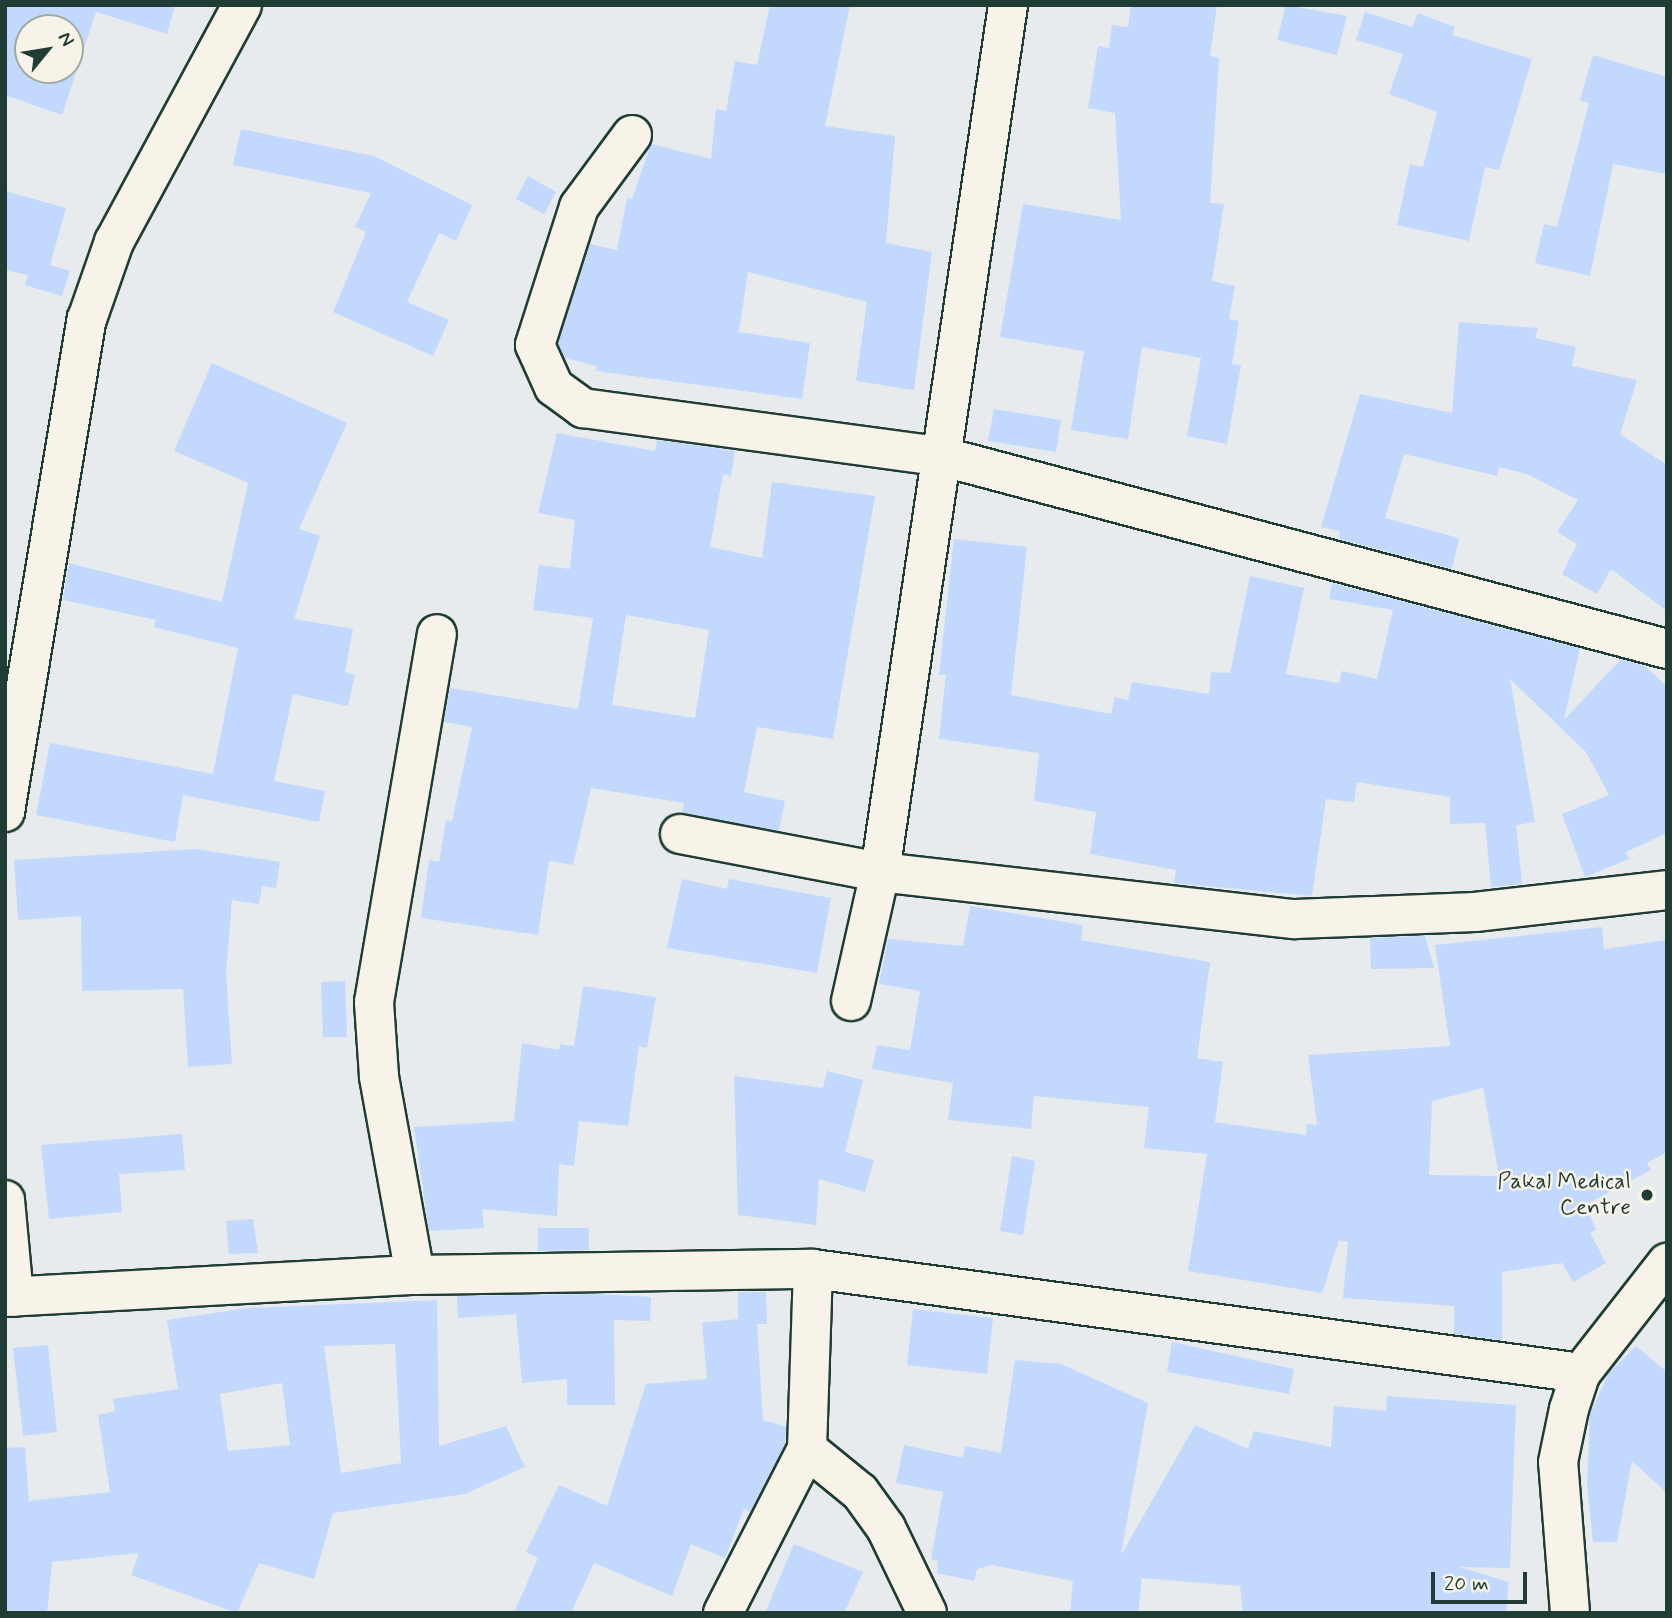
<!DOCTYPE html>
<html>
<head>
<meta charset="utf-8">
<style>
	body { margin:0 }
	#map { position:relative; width:1672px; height:1618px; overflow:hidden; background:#e7ebee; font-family:Mynerve,sans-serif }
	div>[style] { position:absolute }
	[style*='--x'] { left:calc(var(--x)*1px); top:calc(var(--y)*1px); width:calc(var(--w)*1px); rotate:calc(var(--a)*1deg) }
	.building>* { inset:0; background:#c2d9fd }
	.roads { filter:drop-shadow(2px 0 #1f3d34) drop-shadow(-2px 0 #1f3d34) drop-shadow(0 2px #1f3d34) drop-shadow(0 -2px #1f3d34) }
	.street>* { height:38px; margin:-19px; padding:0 19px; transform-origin:19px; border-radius:19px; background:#f7f3e8 }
	.dots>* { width:19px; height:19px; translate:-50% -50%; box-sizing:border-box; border:4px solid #f7f3e8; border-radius:50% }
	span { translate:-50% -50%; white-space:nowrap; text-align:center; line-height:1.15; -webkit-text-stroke:5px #f7f3e8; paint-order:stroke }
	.poi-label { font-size:23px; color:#1f3d34 }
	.right { translate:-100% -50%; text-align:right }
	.frame { position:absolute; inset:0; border:7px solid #1f3d34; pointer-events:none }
	.north { position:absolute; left:14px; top:14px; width:70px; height:70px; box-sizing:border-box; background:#f7f3e8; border:2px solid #a1aaa0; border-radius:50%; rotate:60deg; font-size:19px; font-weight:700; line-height:28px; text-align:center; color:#1f3d34 }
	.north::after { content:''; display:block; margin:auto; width:24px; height:32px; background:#1f3d34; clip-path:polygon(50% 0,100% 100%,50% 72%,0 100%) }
	.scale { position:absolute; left:1431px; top:1572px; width:96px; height:32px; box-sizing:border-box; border:4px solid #1f3d34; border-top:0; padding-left:9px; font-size:21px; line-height:24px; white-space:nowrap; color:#1f3d34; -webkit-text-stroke:5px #f7f3e8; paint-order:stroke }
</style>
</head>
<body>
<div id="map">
	<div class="building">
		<div style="clip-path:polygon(evenodd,5px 5px,175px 5px,167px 34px,96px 12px,62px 115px,5px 95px,5px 5px,28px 28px,70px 28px,70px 70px,28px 70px,28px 28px)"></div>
		<div style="clip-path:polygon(770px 5px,850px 5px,825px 126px,895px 136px,886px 243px,932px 252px,914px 390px,856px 381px,867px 302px,748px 272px,739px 332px,810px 343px,802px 399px,596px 371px,597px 366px,565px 358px,558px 344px,590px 244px,617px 250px,627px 198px,632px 199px,651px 144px,711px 159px,716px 109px,726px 111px,735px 61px,757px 65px)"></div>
		<div style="clip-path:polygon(1131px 5px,1217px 5px,1210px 56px,1219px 58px,1210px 203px,1224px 204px,1212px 281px,1235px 286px,1229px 319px,1239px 321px,1232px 364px,1241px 365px,1227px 444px,1187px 436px,1201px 358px,1142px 347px,1128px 439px,1071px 430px,1084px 351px,1000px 337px,1023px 204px,1121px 220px,1115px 113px,1088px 108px,1098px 46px,1109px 48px,1112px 25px,1128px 27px)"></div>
		<div style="clip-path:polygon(1286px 5px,1347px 16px,1337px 55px,1277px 40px)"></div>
		<div style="clip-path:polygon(1365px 12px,1412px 27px,1418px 13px,1455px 27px,1452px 35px,1532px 59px,1499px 170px,1485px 167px,1469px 241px,1397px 225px,1410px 164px,1423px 167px,1437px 112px,1389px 94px,1403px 54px,1356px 40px)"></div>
		<div style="clip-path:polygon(1593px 55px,1667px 77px,1667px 174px,1613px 164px,1590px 276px,1535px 263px,1544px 224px,1557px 227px,1589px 103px,1580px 100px)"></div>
		<div style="clip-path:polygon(241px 129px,374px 156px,472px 205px,456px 241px,439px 233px,407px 302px,449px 320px,433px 356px,333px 312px,366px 232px,355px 227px,371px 193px,233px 165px)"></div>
		<div style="clip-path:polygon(528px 176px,556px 192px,544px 214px,516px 199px)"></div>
		<div style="clip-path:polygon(5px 191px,66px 208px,50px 265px,70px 271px,62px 296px,25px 285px,28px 275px,5px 270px)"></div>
		<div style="clip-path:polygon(1459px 322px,1538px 328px,1535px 338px,1576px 347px,1572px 366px,1637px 380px,1620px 434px,1667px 465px,1667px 611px,1611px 569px,1597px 594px,1562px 574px,1577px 544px,1557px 532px,1578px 500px,1527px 474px,1499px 467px,1497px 476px,1404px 454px,1385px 518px,1459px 538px,1452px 569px,1339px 539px,1340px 531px,1321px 527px,1360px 394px,1452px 413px)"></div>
		<div style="clip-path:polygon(212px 363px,347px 423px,299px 529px,320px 536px,294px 619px,353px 629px,345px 672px,355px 675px,348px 706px,293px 694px,274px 781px,325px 791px,319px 822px,183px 795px,175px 842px,36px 815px,50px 743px,213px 774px,238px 648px,154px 627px,156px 620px,63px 600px,69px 563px,222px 602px,248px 483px,174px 451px)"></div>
		<div style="clip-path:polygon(994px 409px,1061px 420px,1056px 452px,988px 441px)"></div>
		<div style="clip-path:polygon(evenodd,557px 433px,655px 451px,657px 440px,735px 451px,731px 476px,723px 474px,710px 547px,762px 558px,772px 482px,875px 496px,833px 739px,757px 727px,744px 792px,785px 801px,779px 831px,682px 813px,684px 803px,591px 788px,573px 865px,549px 861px,538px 935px,421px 918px,429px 860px,439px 862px,446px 820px,452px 821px,472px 727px,444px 722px,450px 688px,578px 709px,593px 618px,533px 610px,539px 565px,570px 569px,575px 520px,538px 513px,557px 433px,626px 615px,709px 630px,695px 718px,612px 705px,626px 615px)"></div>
		<div style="clip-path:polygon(954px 539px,1027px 547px,1011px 695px,1111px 714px,1115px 697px,1128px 700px,1132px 682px,1209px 694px,1211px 672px,1230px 673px,1250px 576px,1304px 588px,1286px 674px,1339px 683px,1342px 671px,1377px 679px,1393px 610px,1329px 599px,1332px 583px,1580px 648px,1564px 720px,1621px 659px,1645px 666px,1667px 687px,1667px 833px,1626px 852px,1629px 859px,1585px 877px,1562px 814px,1609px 795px,1586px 752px,1510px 679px,1535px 822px,1516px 825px,1522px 884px,1491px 887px,1485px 823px,1450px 824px,1450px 797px,1357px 782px,1354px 802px,1326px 799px,1312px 896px,1174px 883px,1176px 870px,1090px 854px,1096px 812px,1034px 801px,1039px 753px,939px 739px,946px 675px,939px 675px)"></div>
		<div style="clip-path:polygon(195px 849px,280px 862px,276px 888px,262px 886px,259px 904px,232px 900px,226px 973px,232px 1064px,188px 1067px,183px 989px,82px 991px,81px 916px,18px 920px,14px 860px)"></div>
		<div style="clip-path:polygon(682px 879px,727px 889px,729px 879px,831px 898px,817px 973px,667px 948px)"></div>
		<div style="clip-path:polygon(evenodd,970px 906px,1083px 925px,1081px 940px,1210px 962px,1197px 1058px,1223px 1062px,1215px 1122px,1306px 1135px,1307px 1124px,1317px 1125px,1308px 1055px,1450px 1046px,1435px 945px,1602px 927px,1604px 949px,1667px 940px,1667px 1152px,1647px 1163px,1651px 1170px,1585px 1205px,1596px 1230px,1590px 1233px,1606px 1263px,1573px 1282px,1562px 1263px,1502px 1272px,1502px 1340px,1454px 1334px,1454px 1306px,1343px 1298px,1348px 1242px,1339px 1240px,1322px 1293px,1188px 1271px,1207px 1154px,1144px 1148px,1149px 1107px,1034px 1096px,1031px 1129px,948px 1120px,953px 1083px,872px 1069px,877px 1045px,910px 1050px,920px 991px,879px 984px,888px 939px,963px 946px,970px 906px,1483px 1088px,1499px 1176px,1429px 1175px,1432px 1101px,1483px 1088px)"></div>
		<div style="clip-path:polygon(1425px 936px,1434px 968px,1371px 969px,1370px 938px)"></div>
		<div style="clip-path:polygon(345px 981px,347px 1037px,323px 1037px,321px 982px)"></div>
		<div style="clip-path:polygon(583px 986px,656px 997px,647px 1048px,639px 1046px,628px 1126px,579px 1121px,574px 1166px,559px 1164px,557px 1216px,482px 1209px,484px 1228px,429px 1231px,414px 1127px,514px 1121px,522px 1043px,559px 1050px,560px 1044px,574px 1046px)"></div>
		<div style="clip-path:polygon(827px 1071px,863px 1080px,845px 1152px,874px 1160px,865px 1192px,819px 1179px,816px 1225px,738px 1215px,734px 1076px,823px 1088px)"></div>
		<div style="clip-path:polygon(182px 1134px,185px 1170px,119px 1174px,122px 1212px,49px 1219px,41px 1145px)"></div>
		<div style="clip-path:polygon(1012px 1156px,1035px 1161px,1023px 1235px,1000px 1231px)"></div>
		<div style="clip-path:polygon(253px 1219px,258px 1253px,229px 1254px,226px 1221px)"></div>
		<div style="clip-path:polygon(538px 1228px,589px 1228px,589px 1250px,538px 1251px)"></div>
		<div style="clip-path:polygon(738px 1292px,766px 1292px,767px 1324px,757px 1324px,763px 1420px,786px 1427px,785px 1443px,750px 1512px,744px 1509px,725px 1558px,691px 1544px,672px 1596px,594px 1563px,571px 1613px,514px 1613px,538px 1558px,526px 1552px,559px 1485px,607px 1506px,646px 1384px,707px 1379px,702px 1323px,738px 1319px)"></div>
		<div style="clip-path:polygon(597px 1294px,651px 1297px,650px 1321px,614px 1320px,615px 1405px,567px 1405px,567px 1379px,522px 1383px,516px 1314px,458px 1318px,457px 1296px)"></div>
		<div style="clip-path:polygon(evenodd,437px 1300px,439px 1446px,506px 1426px,525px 1467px,465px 1494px,333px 1513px,314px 1579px,259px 1563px,237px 1613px,131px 1575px,139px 1553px,52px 1562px,47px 1613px,6px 1613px,5px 1448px,25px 1447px,29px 1501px,110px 1492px,98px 1415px,115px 1411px,113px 1399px,178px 1389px,167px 1320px,247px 1308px,437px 1300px,395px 1344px,401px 1463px,341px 1473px,324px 1346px,395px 1344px,437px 1300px,282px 1383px,290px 1445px,228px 1451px,220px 1394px,282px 1383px)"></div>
		<div style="clip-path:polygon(913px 1309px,993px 1318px,987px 1374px,907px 1365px)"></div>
		<div style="clip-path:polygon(1172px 1342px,1294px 1369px,1289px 1394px,1167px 1372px)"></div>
		<div style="clip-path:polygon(48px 1345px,57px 1432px,23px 1436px,13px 1348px)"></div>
		<div style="clip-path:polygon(1636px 1346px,1667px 1372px,1667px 1493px,1632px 1461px,1617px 1542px,1593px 1542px,1587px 1485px,1590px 1415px,1608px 1374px)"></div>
		<div style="clip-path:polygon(1015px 1360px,1061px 1364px,1148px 1403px,1121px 1555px,1195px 1425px,1248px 1449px,1254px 1431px,1331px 1447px,1334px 1406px,1386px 1411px,1387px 1396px,1516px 1405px,1510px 1568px,1459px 1567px,1509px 1582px,1506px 1613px,1243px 1613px,1240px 1586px,1142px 1578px,1138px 1613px,1070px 1613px,1073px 1581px,992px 1565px,977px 1569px,974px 1581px,937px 1573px,938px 1561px,931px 1559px,943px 1492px,896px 1483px,904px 1445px,963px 1458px,965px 1446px,1001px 1453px)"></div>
		<div style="clip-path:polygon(794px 1544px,863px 1572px,844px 1613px,765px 1613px)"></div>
	</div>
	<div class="roads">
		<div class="street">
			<div style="--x:632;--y:135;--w:89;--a:126.4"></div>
			<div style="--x:579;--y:207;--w:145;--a:107.7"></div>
			<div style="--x:535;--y:345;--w:46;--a:65.7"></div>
			<div style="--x:554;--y:387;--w:36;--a:36"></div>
			<div style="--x:583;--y:408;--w:364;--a:7.7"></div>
			<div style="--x:944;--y:457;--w:748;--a:14.87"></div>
			<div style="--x:5;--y:812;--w:500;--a:-80.6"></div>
			<div style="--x:87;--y:319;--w:82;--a:-70.7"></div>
			<div style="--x:114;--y:242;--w:269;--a:-61.6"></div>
			<div style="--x:680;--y:834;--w:204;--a:10.8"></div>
			<div style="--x:880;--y:872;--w:418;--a:6.5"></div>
			<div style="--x:1295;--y:919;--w:180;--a:-2.2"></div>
			<div style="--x:1475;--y:912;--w:193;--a:-6.5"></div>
			<div style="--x:851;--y:1001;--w:132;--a:-77.3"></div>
			<div style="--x:880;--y:872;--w:876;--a:-81.6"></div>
			<div style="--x:5;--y:1200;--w:97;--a:84.7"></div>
			<div style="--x:415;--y:1275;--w:202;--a:-100.3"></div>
			<div style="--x:379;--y:1076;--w:74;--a:-93.9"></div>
			<div style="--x:374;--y:1002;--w:373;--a:-80.3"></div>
			<div style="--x:5;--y:1297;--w:411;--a:-3.1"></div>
			<div style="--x:415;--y:1275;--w:398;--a:-0.9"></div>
			<div style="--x:813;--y:1269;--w:775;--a:7.71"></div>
			<div style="--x:807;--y:1449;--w:68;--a:39.1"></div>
			<div style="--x:860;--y:1492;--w:44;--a:54.2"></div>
			<div style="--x:886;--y:1528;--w:94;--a:64.2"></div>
			<div style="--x:723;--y:1613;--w:184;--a:-62.9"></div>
			<div style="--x:807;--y:1449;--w:180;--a:-88.1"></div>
			<div style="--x:1570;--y:1613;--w:151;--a:-94.5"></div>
			<div style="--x:1558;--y:1462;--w:54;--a:-78.3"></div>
			<div style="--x:1569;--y:1409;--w:38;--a:-72"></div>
			<div style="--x:1581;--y:1373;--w:140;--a:-52"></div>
		</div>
	</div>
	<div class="dots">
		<div style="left:1647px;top:1195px;background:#1f3d34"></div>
	</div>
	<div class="poi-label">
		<span class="right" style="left:1631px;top:1195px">Pakal Medical<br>Centre</span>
	</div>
	<div class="frame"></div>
	<div class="north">N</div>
	<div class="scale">20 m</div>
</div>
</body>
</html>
